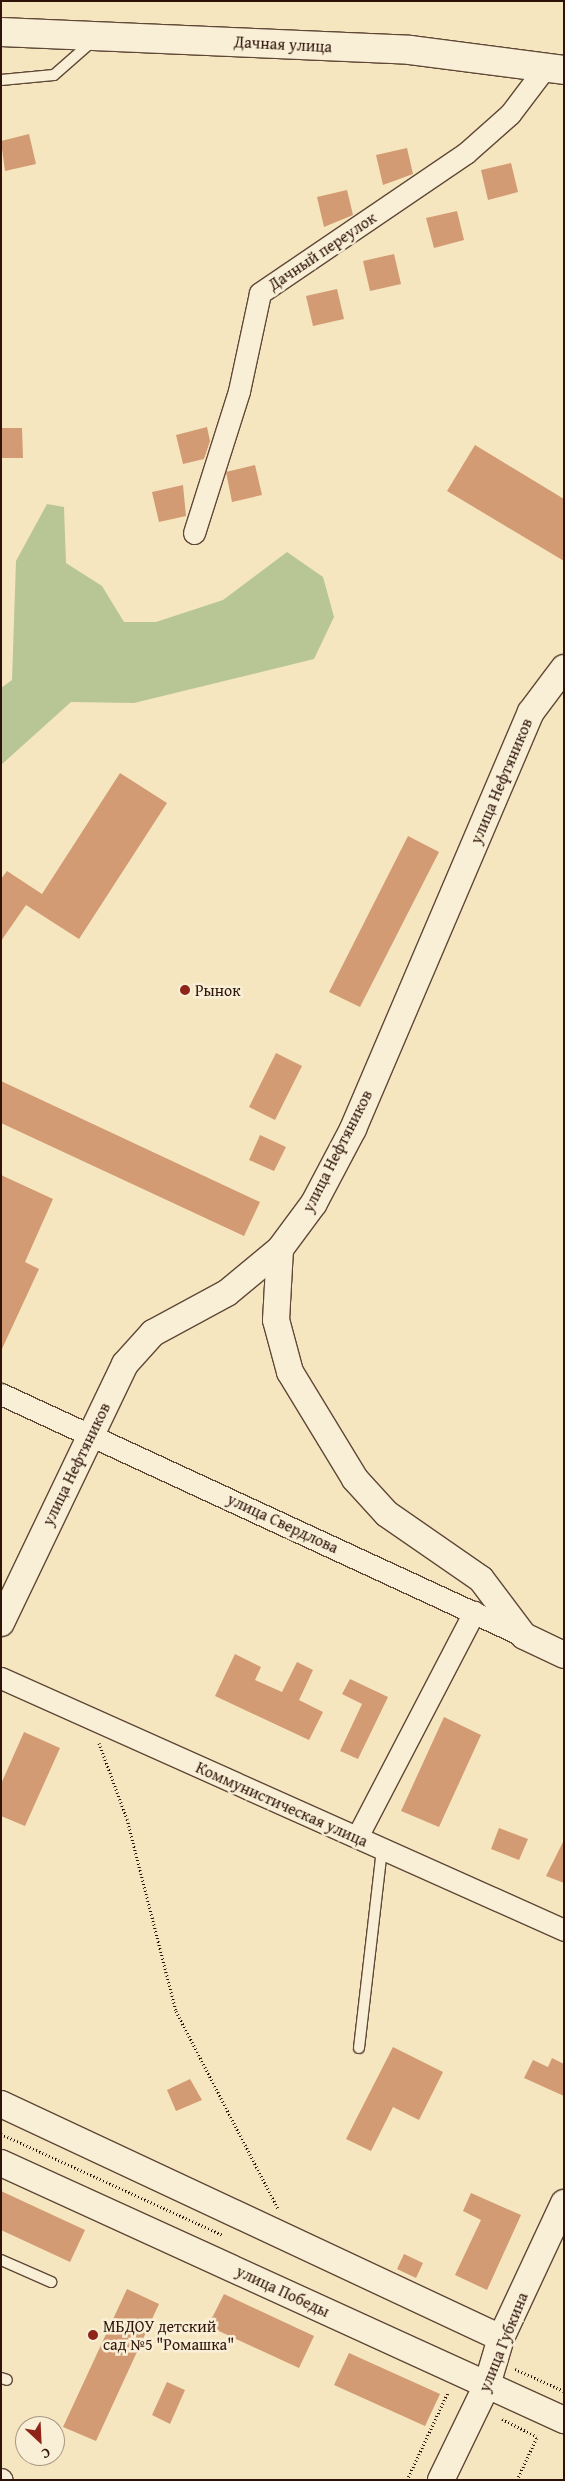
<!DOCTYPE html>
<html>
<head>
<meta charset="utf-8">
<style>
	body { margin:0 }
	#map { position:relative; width:565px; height:2481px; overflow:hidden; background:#f5e6c0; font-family:"Gentium Book Plus",serif }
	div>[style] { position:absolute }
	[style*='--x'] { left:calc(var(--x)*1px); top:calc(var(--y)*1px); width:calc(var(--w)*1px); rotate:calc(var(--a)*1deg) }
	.green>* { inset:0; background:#b8c695 }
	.building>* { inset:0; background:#d39b73 }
	.path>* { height:3px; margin-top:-1.5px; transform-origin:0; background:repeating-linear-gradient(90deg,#2f1309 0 1px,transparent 0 3.5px) }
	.roads { filter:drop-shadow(1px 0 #604837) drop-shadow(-1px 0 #604837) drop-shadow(0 1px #604837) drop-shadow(0 -1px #604837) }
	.service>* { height:10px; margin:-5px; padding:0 5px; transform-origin:5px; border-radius:5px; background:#f8efd6 }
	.minor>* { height:21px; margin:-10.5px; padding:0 10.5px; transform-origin:10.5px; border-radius:10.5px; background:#f8efd6 }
	.tertiary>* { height:26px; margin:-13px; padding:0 13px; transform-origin:13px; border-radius:13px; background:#f8efd6 }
	.secondary>* { height:28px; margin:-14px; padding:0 14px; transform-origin:14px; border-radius:14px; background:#f8efd6 }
	.dots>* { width:14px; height:14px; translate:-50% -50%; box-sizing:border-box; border:2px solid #f8efd6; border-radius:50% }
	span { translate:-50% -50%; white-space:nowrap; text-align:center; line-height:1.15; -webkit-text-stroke:5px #f8efd6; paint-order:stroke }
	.street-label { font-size:16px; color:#2f1309 }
	.poi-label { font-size:16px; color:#2f1309 }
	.left { translate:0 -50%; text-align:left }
	.frame { position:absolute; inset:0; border:2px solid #2f1309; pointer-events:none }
	.north { position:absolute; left:15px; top:2416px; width:50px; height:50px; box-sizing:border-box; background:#f8efd6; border:1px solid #a89784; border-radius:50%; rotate:155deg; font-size:14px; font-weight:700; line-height:20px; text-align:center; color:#2f1309 }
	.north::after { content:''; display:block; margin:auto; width:18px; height:22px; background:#8f2418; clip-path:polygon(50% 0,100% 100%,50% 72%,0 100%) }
</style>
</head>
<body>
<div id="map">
	<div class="green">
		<div style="clip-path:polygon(47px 504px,64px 507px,66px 563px,102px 586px,124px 622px,156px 622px,223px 600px,287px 552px,323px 577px,334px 617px,314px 659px,134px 703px,71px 702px,1px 765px,1px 688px,12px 680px,16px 561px)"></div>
	</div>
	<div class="building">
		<div style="clip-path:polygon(29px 134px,36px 164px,5px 171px,1px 141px)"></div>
		<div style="clip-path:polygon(407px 148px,413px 174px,383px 185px,376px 155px)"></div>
		<div style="clip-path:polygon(511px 163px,518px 192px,488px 200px,481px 170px)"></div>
		<div style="clip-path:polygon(347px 190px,353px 215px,324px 227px,317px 197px)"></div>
		<div style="clip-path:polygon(457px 211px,464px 240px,434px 248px,426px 218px)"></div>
		<div style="clip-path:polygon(394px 254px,401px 284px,370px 291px,363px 261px)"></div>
		<div style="clip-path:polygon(337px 289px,344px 319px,313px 326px,306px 296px)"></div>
		<div style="clip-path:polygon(207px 427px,210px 441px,204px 459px,183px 464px,176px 435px)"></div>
		<div style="clip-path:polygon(1px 428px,22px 428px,23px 458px,1px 458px)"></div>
		<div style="clip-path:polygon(475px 445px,564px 499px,564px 561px,447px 491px)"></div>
		<div style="clip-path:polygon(255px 465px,262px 495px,232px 502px,226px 472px)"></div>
		<div style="clip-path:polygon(183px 485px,186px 516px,159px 522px,152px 492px)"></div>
		<div style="clip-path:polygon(120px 773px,167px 803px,79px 939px,26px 905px,1px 941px,1px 879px,7px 871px,42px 894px)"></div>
		<div style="clip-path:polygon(408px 836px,439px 852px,360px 1007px,329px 992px)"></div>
		<div style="clip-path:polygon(276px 1053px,302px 1066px,275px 1120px,249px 1107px)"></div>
		<div style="clip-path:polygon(1px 1081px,260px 1202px,244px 1236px,1px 1123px)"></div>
		<div style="clip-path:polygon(260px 1135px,286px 1147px,274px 1171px,249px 1160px)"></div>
		<div style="clip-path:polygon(1px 1175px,53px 1199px,25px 1262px,39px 1269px,1px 1351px)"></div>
		<div style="clip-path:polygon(235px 1654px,261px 1667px,255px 1680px,282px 1692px,297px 1662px,313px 1670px,299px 1700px,323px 1712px,309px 1740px,215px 1696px)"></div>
		<div style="clip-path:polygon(350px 1679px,388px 1697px,358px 1759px,340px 1751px,362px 1704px,342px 1694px)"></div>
		<div style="clip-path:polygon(444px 1717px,481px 1735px,439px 1827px,401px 1811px)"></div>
		<div style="clip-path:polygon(24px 1732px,60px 1748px,25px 1826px,1px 1816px,1px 1784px)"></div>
		<div style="clip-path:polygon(499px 1828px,528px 1839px,519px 1860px,491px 1849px)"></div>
		<div style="clip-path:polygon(564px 1840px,564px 1883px,546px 1876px)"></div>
		<div style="clip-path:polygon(393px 2047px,443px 2072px,419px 2120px,393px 2107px,371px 2151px,346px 2139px)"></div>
		<div style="clip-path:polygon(552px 2058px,564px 2064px,564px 2096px,524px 2078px,533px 2060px,548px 2067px)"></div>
		<div style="clip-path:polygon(190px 2079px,202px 2100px,176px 2111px,167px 2090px)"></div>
		<div style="clip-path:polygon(1px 2191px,85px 2230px,70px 2262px,1px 2230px)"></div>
		<div style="clip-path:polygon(471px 2193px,521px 2215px,487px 2290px,455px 2275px,481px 2220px,463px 2211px)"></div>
		<div style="clip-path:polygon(404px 2254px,423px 2263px,416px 2278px,397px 2269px)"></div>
		<div style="clip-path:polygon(127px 2289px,159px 2304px,96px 2441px,63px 2427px)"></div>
		<div style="clip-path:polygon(224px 2294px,314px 2336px,299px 2368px,208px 2326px)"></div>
		<div style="clip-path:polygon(349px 2353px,440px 2394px,425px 2426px,334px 2385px)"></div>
		<div style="clip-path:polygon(167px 2382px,185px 2390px,170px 2424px,152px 2415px)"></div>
	</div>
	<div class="path">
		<div style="--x:99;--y:1743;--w:81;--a:69.8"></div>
		<div style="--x:127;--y:1819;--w:198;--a:75.7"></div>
		<div style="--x:176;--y:2011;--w:223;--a:62.7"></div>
		<div style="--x:1;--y:2134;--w:244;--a:24.5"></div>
		<div style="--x:515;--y:2369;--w:54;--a:24.2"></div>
		<div style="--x:502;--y:2419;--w:39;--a:27"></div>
		<div style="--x:407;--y:2480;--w:97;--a:-65"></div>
		<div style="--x:517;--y:2480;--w:47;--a:-65.1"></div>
	</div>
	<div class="roads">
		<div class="service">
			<div style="--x:1;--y:80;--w:53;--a:-5.4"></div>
			<div style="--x:54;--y:75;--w:53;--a:-41.2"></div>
			<div style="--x:359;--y:2048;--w:200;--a:-83.4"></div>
			<div style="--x:1;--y:2260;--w:55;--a:23.7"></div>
			<div style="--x:1;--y:2378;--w:6;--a:18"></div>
		</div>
		<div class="minor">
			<div style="--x:194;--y:533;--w:149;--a:-72.4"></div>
			<div style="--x:239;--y:391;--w:100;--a:-77.9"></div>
			<div style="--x:260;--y:293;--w:249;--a:-34.2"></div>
			<div style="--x:466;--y:153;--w:59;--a:-41.6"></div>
			<div style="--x:510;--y:114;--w:61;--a:-52.9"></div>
			<div style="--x:1;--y:1394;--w:576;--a:24.83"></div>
			<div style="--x:1;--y:1678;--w:617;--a:24.11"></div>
			<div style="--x:357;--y:1837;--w:254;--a:-62.5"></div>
			<div style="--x:1;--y:2479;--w:1;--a:45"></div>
		</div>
		<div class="tertiary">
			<div style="--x:280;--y:1249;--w:71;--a:93.2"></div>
			<div style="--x:276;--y:1320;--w:54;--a:74.9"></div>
			<div style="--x:290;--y:1372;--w:125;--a:58.7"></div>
			<div style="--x:355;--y:1479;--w:47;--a:47.6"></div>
			<div style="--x:387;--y:1514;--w:114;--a:34.7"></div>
			<div style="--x:481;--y:1579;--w:71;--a:53"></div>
			<div style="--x:524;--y:1636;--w:44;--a:25.4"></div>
			<div style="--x:1;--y:1623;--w:287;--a:-64.4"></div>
			<div style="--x:125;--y:1364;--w:42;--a:-47.9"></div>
			<div style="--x:153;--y:1333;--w:84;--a:-28.4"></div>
			<div style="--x:227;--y:1293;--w:69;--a:-39.7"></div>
			<div style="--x:280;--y:1249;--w:57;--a:-53.5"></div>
			<div style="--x:314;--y:1203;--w:84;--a:-62.2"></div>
			<div style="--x:353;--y:1129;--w:453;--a:-66.9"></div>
			<div style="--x:531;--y:712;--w:55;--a:-53.1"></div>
			<div style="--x:1;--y:2104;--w:552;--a:25.08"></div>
			<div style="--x:1;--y:2163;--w:619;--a:24.54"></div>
			<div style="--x:441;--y:2480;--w:106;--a:-64.2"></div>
			<div style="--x:487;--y:2385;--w:49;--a:-73.4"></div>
			<div style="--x:501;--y:2338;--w:149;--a:-65"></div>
		</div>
		<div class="secondary">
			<div style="--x:1;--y:32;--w:409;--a:2.5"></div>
			<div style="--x:410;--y:50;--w:155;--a:7.4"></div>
		</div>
	</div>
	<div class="dots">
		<div style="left:185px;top:990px;background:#8f2418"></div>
		<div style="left:93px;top:2335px;background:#8f2418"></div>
	</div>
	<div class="street-label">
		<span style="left:283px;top:44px;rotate:3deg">Дачная улица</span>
		<span style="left:322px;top:251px;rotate:-34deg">Дачный переулок</span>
		<span style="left:501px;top:781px;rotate:-67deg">улица Нефтяников</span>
		<span style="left:337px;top:1151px;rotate:-63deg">улица Нефтяников</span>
		<span style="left:76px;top:1464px;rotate:-64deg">улица Нефтяников</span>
		<span style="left:283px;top:1523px;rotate:25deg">улица Свердлова</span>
		<span style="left:282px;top:1804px;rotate:24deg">Коммунистическая улица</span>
		<span style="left:283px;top:2291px;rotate:25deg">улица Победы</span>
		<span style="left:503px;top:2342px;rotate:-68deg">улица Губкина</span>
	</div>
	<div class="poi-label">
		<span class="left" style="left:195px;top:990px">Рынок</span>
		<span class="left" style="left:103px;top:2335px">МБДОУ детский<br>сад №5 "Ромашка"</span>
	</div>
	<div class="frame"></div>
	<div class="north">С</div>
</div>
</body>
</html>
